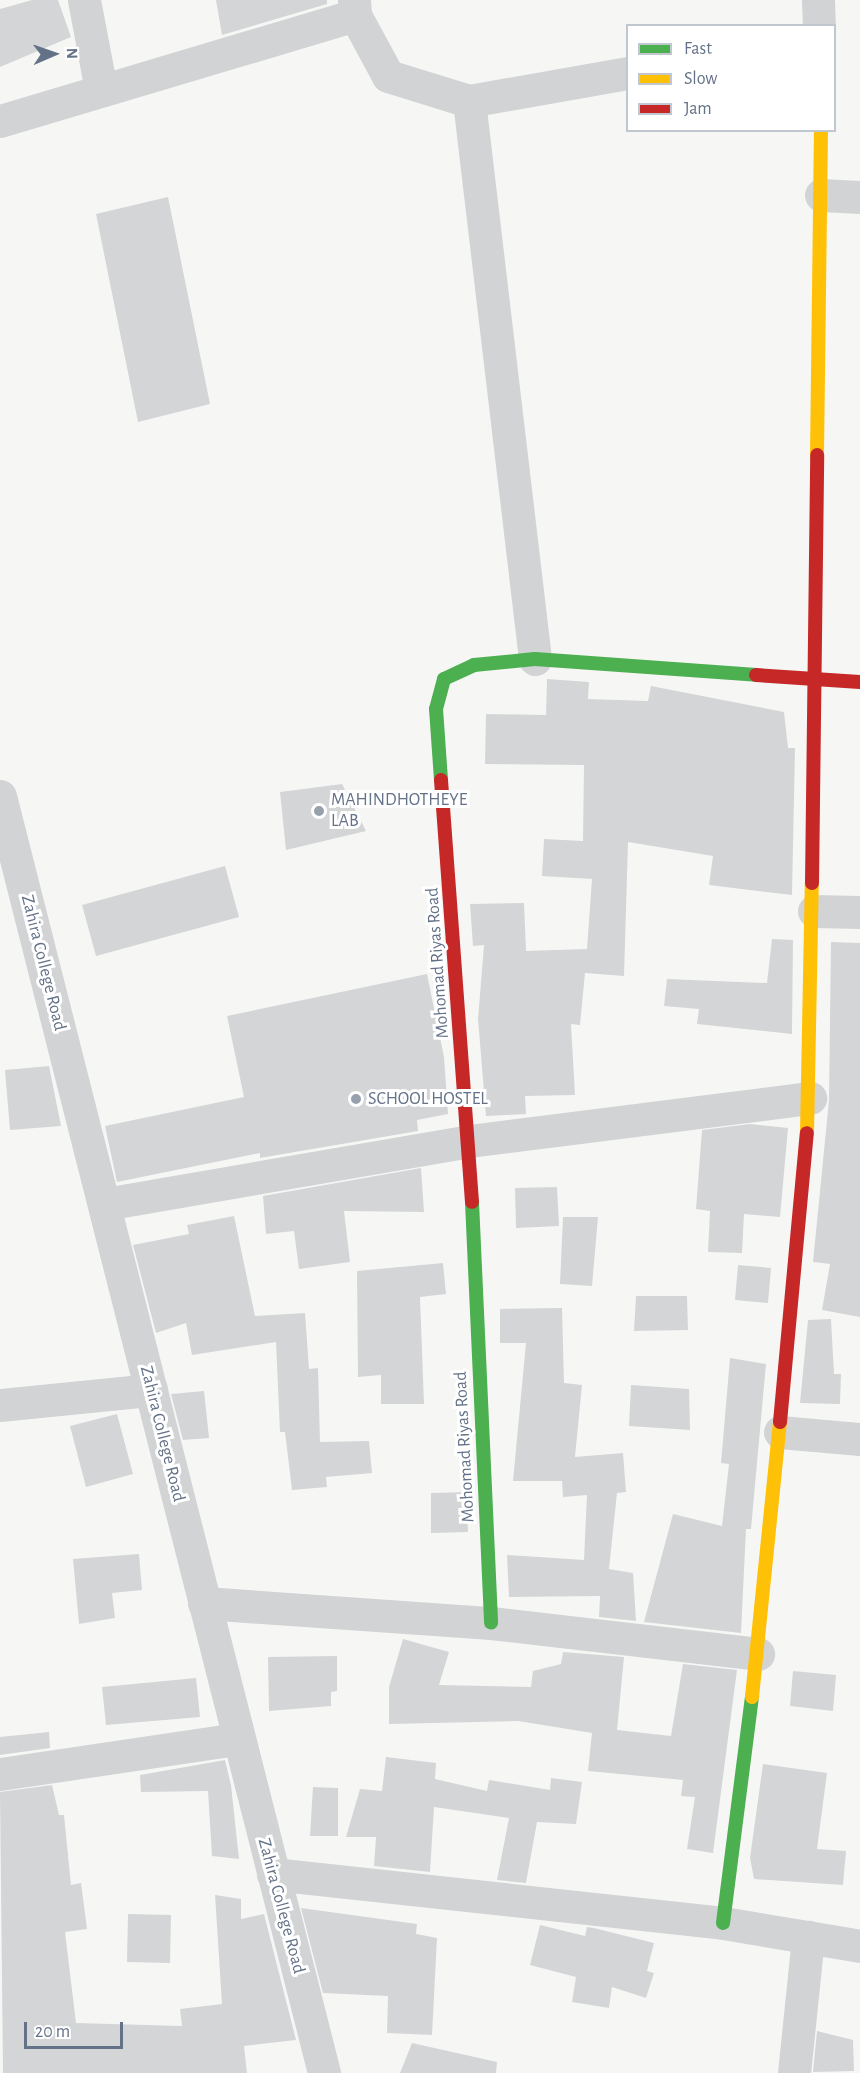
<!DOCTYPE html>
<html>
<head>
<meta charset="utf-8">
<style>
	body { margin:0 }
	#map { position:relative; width:860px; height:2073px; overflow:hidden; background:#f6f7f5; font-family:"Alegreya Sans",sans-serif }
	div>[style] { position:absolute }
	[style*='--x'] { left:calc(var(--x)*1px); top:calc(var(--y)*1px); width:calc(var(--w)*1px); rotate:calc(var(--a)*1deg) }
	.building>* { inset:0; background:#d4d5d6 }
	.street>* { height:33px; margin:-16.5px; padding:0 16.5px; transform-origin:16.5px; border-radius:16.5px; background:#d2d3d4 }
	.fast>* { height:14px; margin:-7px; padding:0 7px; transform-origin:7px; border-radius:7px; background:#4caf50 }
	.slow>* { height:14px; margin:-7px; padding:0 7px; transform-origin:7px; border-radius:7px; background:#ffc107 }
	.jam>* { height:14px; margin:-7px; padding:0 7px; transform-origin:7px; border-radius:7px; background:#c62828 }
	.dots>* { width:16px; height:16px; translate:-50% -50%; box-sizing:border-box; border:3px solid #fff; border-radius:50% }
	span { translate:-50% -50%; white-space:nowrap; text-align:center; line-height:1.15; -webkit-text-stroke:6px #fff; paint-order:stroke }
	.poi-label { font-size:18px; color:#647288 }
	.left { translate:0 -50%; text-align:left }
	.street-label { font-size:18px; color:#647288 }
	.legend { position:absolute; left:626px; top:24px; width:210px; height:108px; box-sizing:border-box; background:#fff; border:2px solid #c1c7cf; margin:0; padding:8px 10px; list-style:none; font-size:18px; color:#647288 }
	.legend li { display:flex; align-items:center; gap:12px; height:30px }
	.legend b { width:30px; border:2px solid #c1c7cf }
	.north { position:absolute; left:24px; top:24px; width:60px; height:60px; -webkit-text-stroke:4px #fff; paint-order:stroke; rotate:88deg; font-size:16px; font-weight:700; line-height:24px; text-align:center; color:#647288 }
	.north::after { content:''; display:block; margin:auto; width:21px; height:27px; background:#647288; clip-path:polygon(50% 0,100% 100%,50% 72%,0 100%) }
	.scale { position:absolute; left:24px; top:2022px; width:99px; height:27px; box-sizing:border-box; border:3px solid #647288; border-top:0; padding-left:8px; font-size:18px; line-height:21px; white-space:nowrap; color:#647288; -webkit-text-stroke:4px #fff; paint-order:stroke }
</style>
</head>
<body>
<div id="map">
	<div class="building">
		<div style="clip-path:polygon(32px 0,58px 0,71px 37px,0 67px,0 9px)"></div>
		<div style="clip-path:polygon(216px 0,327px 0,327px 4px,222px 35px)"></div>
		<div style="clip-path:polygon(168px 197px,210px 404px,138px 422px,96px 214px)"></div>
		<div style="clip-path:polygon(547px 679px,589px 682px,588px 699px,648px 701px,651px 686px,784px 712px,788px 748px,795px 748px,792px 895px,709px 885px,713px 856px,628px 842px,624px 976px,585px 973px,580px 1025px,571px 1024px,575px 1095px,525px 1096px,526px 1114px,486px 1116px,478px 1019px,484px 945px,473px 946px,470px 904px,524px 903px,526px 951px,587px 949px,592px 879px,542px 876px,544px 839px,583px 841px,584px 765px,485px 764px,486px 714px,546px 715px)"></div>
		<div style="clip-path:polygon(342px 784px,366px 831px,286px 850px,280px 792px)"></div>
		<div style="clip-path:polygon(225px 866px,239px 917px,96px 956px,82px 905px)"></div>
		<div style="clip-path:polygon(772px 939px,793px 940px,792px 1034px,697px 1024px,699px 1009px,664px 1006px,667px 979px,767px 983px)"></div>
		<div style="clip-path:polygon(831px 942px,860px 943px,860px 1317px,822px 1310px,830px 1264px,813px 1262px,829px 1100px)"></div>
		<div style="clip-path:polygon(427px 974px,444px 1057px,448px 1114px,417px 1120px,418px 1131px,260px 1158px,260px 1153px,117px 1182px,105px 1126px,244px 1097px,227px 1016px)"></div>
		<div style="clip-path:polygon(49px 1066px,61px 1126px,10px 1130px,5px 1070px)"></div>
		<div style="clip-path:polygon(750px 1124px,788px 1128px,780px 1217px,744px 1214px,742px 1253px,708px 1252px,710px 1211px,696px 1209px,702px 1130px)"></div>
		<div style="clip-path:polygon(421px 1168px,424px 1212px,344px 1211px,350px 1262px,299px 1269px,294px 1231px,266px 1234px,263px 1196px)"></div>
		<div style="clip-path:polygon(557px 1187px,559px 1226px,516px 1228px,515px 1188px)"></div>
		<div style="clip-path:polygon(234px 1216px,255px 1316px,305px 1313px,309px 1369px,318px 1368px,320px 1442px,369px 1441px,372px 1473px,326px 1477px,327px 1487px,292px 1490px,285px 1432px,280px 1432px,276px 1342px,192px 1355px,186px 1323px,156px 1333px,133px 1245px,189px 1234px,187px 1225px)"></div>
		<div style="clip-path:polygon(563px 1217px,598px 1217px,592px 1286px,560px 1284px)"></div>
		<div style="clip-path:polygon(443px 1263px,446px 1294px,420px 1297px,424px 1404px,381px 1404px,381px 1375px,358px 1377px,357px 1271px)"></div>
		<div style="clip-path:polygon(738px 1265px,771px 1268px,768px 1303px,735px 1300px)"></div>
		<div style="clip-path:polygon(636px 1296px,687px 1296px,688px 1330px,634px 1331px)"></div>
		<div style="clip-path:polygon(562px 1308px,564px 1383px,582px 1385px,575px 1457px,623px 1453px,626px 1492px,617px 1493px,609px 1569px,633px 1573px,636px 1621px,599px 1617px,600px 1596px,509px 1597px,507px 1555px,584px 1560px,587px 1495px,563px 1497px,562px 1481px,513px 1481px,526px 1343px,500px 1343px,500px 1309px)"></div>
		<div style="clip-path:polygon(831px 1319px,834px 1374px,841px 1374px,840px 1404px,800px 1403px,808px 1320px)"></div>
		<div style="clip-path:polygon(730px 1358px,766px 1364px,751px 1529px,746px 1529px,741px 1633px,644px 1622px,673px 1514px,722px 1526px,729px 1464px,721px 1463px)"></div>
		<div style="clip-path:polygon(631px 1385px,689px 1389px,690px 1430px,629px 1426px)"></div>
		<div style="clip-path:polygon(204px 1391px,209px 1438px,183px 1440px,171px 1394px)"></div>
		<div style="clip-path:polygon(117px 1414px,133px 1474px,86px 1487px,70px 1426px)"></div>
		<div style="clip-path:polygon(466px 1492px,468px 1532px,431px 1533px,431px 1493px)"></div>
		<div style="clip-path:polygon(139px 1554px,142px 1590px,112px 1593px,115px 1618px,79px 1624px,73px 1559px)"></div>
		<div style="clip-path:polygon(403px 1639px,449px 1652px,439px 1685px,531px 1687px,533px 1671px,561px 1664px,563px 1652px,624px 1657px,617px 1730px,671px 1736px,683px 1664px,737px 1670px,713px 1853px,687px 1849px,695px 1797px,681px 1796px,683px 1780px,588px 1771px,592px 1733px,518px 1721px,389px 1724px,389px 1687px)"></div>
		<div style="clip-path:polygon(337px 1656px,337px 1691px,331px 1692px,331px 1706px,269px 1711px,268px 1657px)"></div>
		<div style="clip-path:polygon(793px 1671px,836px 1675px,833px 1711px,790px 1706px)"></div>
		<div style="clip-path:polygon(196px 1678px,200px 1717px,106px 1725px,102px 1687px)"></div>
		<div style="clip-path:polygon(49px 1732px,50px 1748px,0 1755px,0 1737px)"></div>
		<div style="clip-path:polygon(386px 1757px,436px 1763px,435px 1779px,487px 1791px,489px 1780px,550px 1790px,551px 1778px,582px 1782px,576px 1824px,537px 1822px,526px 1883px,497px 1880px,509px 1818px,434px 1807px,430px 1872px,374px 1866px,376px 1837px,346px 1837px,360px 1789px,382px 1791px)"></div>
		<div style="clip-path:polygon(225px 1760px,231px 1785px,239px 1859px,212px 1856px,208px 1791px,141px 1792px,140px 1775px)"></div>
		<div style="clip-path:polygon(763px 1764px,827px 1773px,817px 1849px,846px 1851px,843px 1885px,754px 1879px,750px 1858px)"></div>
		<div style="clip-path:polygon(52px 1785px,59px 1815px,64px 1815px,71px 1885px,81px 1883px,87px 1929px,65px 1932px,76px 2023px,182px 2026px,180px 2009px,222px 2004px,215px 1895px,241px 1899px,241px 1919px,264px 1914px,296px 2040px,244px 2046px,247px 2073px,3px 2073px,0 1792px)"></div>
		<div style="clip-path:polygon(313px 1787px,338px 1788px,338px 1836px,310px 1836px)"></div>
		<div style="clip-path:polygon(301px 1908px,417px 1924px,416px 1934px,437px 1938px,432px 2035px,387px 2033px,388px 1996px,323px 1993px)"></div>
		<div style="clip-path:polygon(128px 1914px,171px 1915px,170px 1963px,127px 1962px)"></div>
		<div style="clip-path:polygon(540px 1925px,585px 1936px,587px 1927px,594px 1928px,654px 1943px,647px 1971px,654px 1973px,646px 1998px,612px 1987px,609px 2008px,572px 2002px,576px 1977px,530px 1965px)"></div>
		<div style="clip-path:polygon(817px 2031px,853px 2040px,854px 2071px,813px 2072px)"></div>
		<div style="clip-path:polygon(412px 2043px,497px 2062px,496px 2073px,400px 2073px)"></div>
	</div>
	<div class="street">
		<div style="--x:84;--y:0;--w:92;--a:79.3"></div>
		<div style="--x:354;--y:0;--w:15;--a:86"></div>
		<div style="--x:355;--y:15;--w:69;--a:61.6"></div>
		<div style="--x:388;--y:76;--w:85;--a:17.2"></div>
		<div style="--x:469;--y:101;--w:161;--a:-10"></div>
		<div style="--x:818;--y:0;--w:26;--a:88"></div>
		<div style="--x:469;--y:101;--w:562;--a:83.25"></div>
		<div style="--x:0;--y:121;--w:370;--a:-16.6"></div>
		<div style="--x:821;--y:195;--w:39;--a:3"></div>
		<div style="--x:0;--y:796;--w:1317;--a:75.76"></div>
		<div style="--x:814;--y:911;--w:46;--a:1.2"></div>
		<div style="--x:105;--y:1204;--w:369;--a:-9.8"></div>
		<div style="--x:469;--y:1141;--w:344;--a:-7.2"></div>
		<div style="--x:0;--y:1405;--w:152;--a:-5.7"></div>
		<div style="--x:780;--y:1432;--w:80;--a:5"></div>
		<div style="--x:204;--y:1603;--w:288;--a:4"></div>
		<div style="--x:491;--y:1623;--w:269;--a:6.6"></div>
		<div style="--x:0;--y:1774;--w:241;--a:-8.4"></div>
		<div style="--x:273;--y:1874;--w:453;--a:6.2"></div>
		<div style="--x:723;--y:1923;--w:139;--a:9.5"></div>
		<div style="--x:794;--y:2073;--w:137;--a:-84.1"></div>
	</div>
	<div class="fast">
		<div style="--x:441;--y:780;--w:71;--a:-94"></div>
		<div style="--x:436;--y:709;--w:31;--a:-75"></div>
		<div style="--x:444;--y:679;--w:33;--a:-25"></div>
		<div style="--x:474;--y:665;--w:61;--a:-5.6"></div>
		<div style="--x:535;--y:659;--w:222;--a:4.1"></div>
		<div style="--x:472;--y:1202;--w:421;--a:87.4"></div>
		<div style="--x:723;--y:1923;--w:228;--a:-82.7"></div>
	</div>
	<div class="slow">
		<div style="--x:817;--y:455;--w:325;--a:-89.3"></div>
		<div style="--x:807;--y:1133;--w:250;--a:-88.9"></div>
		<div style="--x:752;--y:1697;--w:276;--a:-84.2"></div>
	</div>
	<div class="jam">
		<div style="--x:756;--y:675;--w:104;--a:3.9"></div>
		<div style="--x:441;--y:780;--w:423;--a:85.8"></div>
		<div style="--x:812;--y:883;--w:428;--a:-89.3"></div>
		<div style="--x:780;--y:1422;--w:290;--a:-84.7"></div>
	</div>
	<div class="dots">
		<div style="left:319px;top:811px;background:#97a1ae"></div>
		<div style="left:356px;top:1099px;background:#97a1ae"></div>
	</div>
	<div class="poi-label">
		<span class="left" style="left:331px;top:811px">MAHINDHOTHEYE<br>LAB</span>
		<span class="left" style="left:368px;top:1099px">SCHOOL HOSTEL</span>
	</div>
	<div class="street-label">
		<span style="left:43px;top:963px;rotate:76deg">Zahira College Road</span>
		<span style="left:438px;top:963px;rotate:-94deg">Mohomad Riyas Road</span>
		<span style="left:162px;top:1434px;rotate:76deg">Zahira College Road</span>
		<span style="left:465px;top:1447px;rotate:-93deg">Mohomad Riyas Road</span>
		<span style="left:281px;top:1906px;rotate:75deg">Zahira College Road</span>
	</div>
	<ul class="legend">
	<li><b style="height:8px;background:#4caf50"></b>Fast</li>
	<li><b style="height:8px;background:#ffc107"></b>Slow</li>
	<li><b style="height:8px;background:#c62828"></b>Jam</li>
	</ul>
	<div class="north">N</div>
	<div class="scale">20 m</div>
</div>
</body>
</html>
